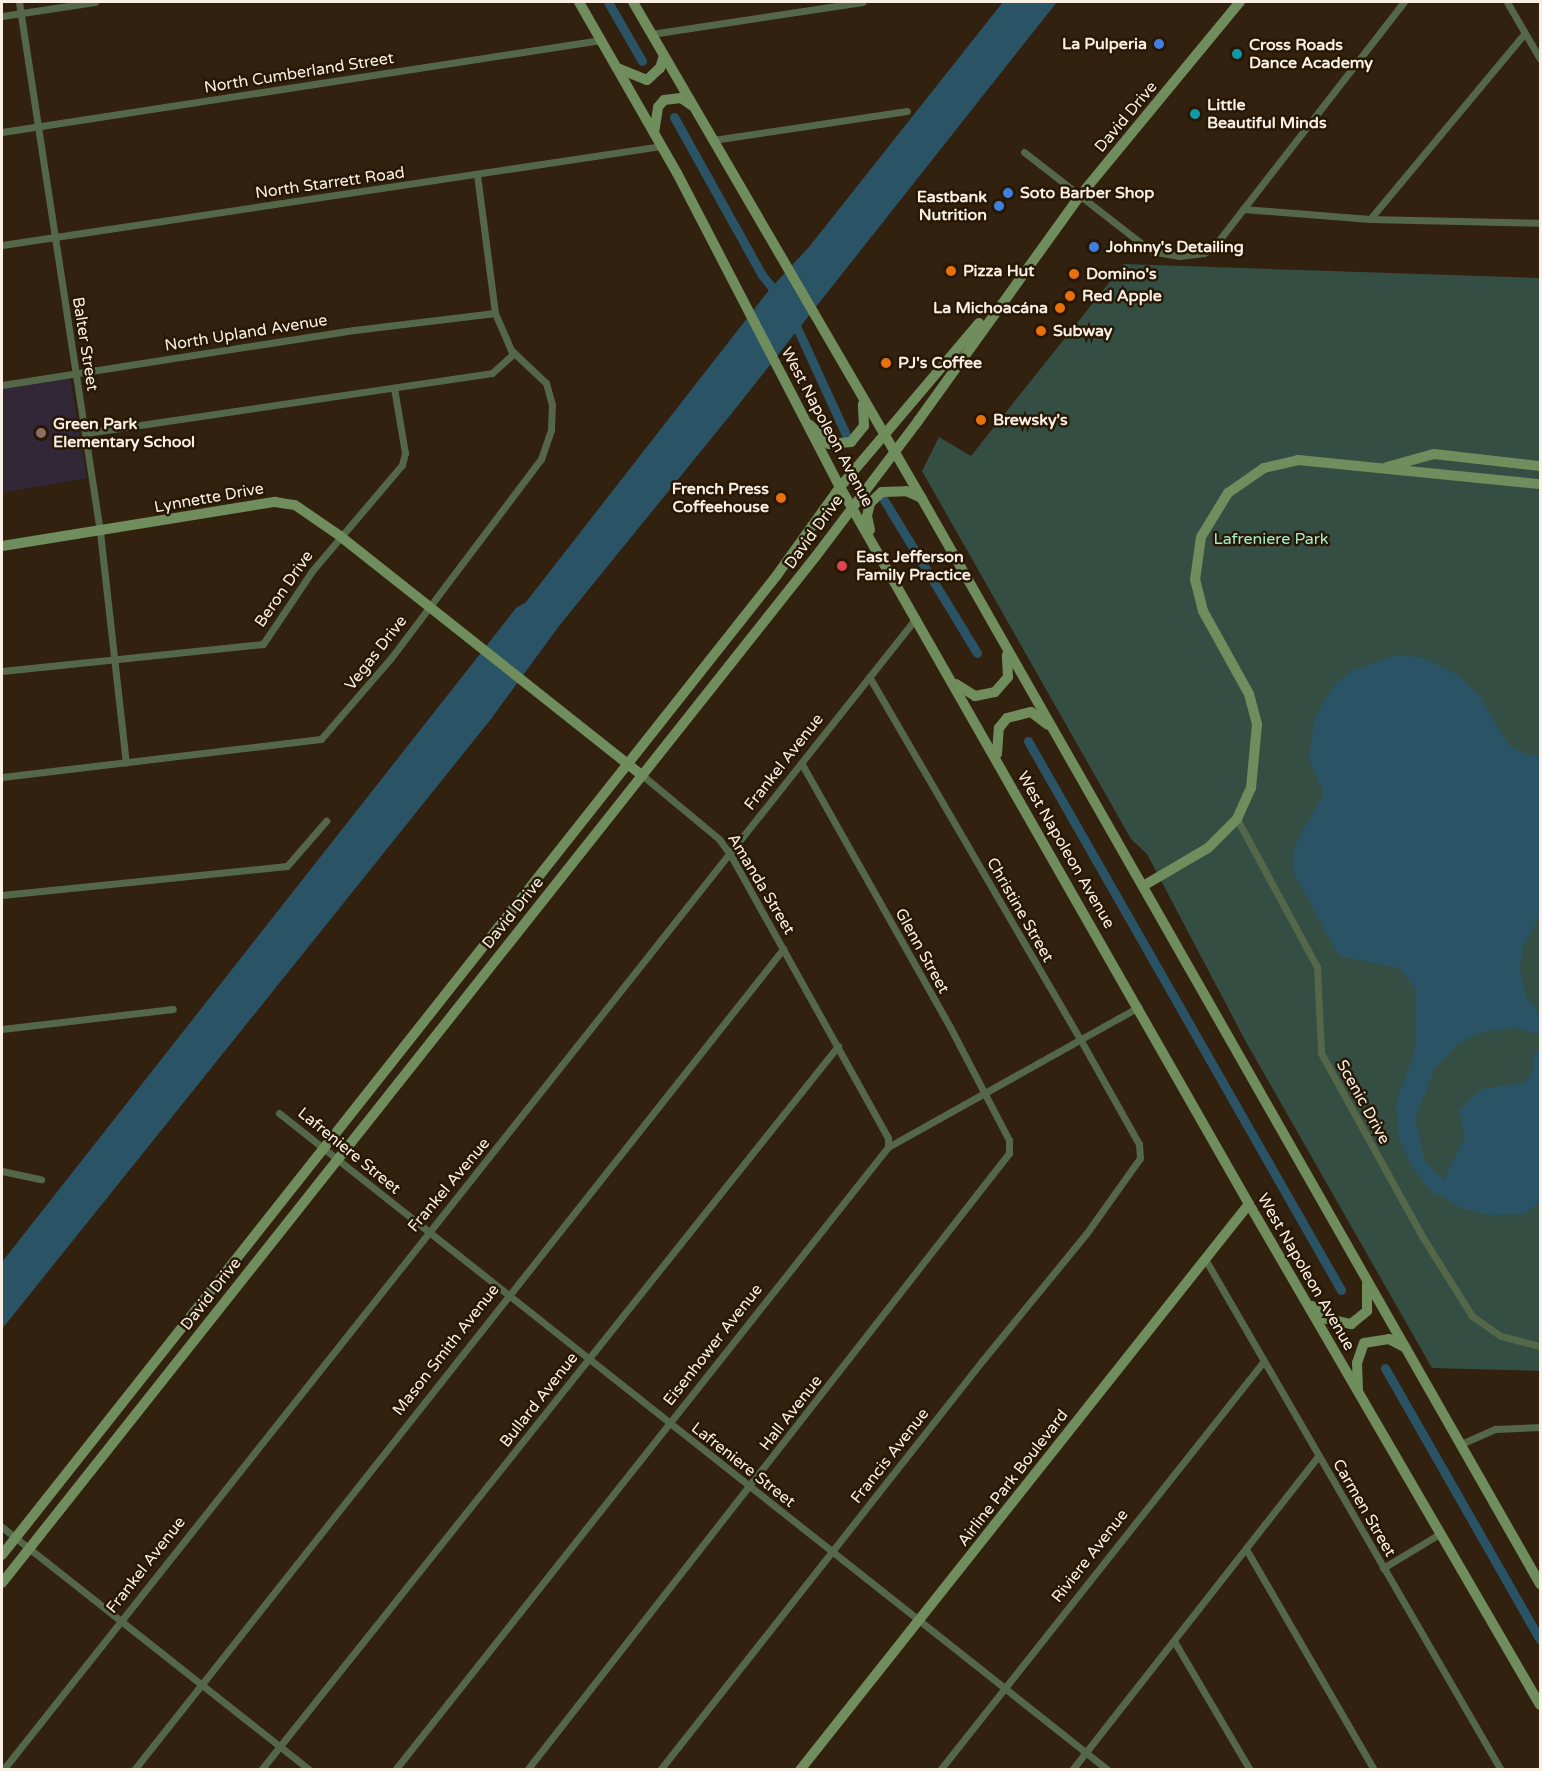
<!DOCTYPE html>
<html>
<head>
<meta charset="utf-8">
<style>
	body { margin:0 }
	#map { position:relative; width:1542px; height:1771px; overflow:hidden; background:#31210e; font-family:"Varela Round",sans-serif }
	div>[style] { position:absolute }
	[style*='--x'] { left:calc(var(--x)*1px); top:calc(var(--y)*1px); width:calc(var(--w)*1px); rotate:calc(var(--a)*1deg) }
	.education>* { inset:0; background:#322736 }
	.green>* { inset:0; background:#354e43 }
	.water>* { inset:0; background:#2a5466 }
	.canal>* { height:9px; margin:-4.5px; padding:0 4.5px; transform-origin:4.5px; border-radius:4.5px; background:#2a5466 }
	.street>* { height:7px; margin:-3.5px; padding:0 3.5px; transform-origin:3.5px; border-radius:3.5px; background:#556749 }
	.secondary>* { height:10px; margin:-5px; padding:0 5px; transform-origin:5px; border-radius:5px; background:#6f8d5d }
	.dots>* { width:16px; height:16px; translate:-50% -50%; box-sizing:border-box; border:3px solid #271705; border-radius:50% }
	span { translate:-50% -50%; white-space:nowrap; text-align:center; line-height:1.15; -webkit-text-stroke:5px #271705; paint-order:stroke }
	.poi-label { font-size:16px; color:#faefe4; font-weight:700 }
	.right { translate:-100% -50%; text-align:right }
	.left { translate:0 -50%; text-align:left }
	.street-label { font-size:16px; color:#faefe4 }
	.park-label { font-size:16px; color:#a3ebcb }
	.frame { position:absolute; inset:0; border:3px solid #faefe4; pointer-events:none }
</style>
</head>
<body>
<div id="map">
	<div class="education">
		<div style="clip-path:polygon(70px 378px,87px 478px,2px 493px,2px 388px)"></div>
	</div>
	<div class="green">
		<div style="clip-path:polygon(1124px 264px,1540px 278px,1540px 1371px,1432px 1368px,1246px 1042px,1147px 854px,1131px 839px,922px 471px,939px 437px,971px 456px)"></div>
	</div>
	<div class="water">
		<div style="clip-path:polygon(1003px 2px,1057px 2px,736px 408px,559px 626px,491px 719px,2px 1329px,2px 1262px,516px 608px,526px 602px,769px 290px,809px 247px)"></div>
		<div style="clip-path:polygon(1393px 656px,1419px 657px,1452px 671px,1479px 695px,1509px 746px,1528px 755px,1540px 755px,1540px 916px,1523px 946px,1520px 969px,1526px 996px,1540px 1015px,1540px 1035px,1520px 1028px,1500px 1029px,1476px 1034px,1456px 1046px,1435px 1068px,1415px 1118px,1425px 1162px,1444px 1180px,1465px 1136px,1459px 1110px,1482px 1089px,1523px 1083px,1534px 1070px,1533px 1054px,1540px 1050px,1540px 1202px,1524px 1214px,1490px 1215px,1463px 1209px,1429px 1189px,1410px 1163px,1399px 1138px,1396px 1104px,1415px 1051px,1416px 989px,1399px 968px,1339px 956px,1294px 873px,1293px 854px,1298px 839px,1324px 793px,1309px 759px,1315px 716px,1334px 686px,1349px 672px)"></div>
	</div>
	<div class="canal">
		<div style="--x:608;--y:2;--w:68;--a:60"></div>
		<div style="--x:674;--y:117;--w:181;--a:60.9"></div>
		<div style="--x:762;--y:275;--w:28;--a:51"></div>
		<div style="--x:793;--y:319;--w:130;--a:65.4"></div>
		<div style="--x:884;--y:500;--w:179;--a:58.7"></div>
		<div style="--x:1028;--y:741;--w:632;--a:60.31"></div>
		<div style="--x:1385;--y:1368;--w:313;--a:60.3"></div>
	</div>
	<div class="street">
		<div style="--x:19;--y:2;--w:536;--a:81.31"></div>
		<div style="--x:100;--y:532;--w:232;--a:83.6"></div>
		<div style="--x:1507;--y:2;--w:66;--a:59.9"></div>
		<div style="--x:2;--y:16;--w:94;--a:-8.6"></div>
		<div style="--x:651;--y:34;--w:214;--a:-8.6"></div>
		<div style="--x:2;--y:132;--w:606;--a:-8.73"></div>
		<div style="--x:713;--y:140;--w:196;--a:-8.5"></div>
		<div style="--x:1024;--y:152;--w:161;--a:37.9"></div>
		<div style="--x:1151;--y:251;--w:29;--a:10"></div>
		<div style="--x:1180;--y:256;--w:24;--a:-7"></div>
		<div style="--x:1204;--y:253;--w:10;--a:-29"></div>
		<div style="--x:1213;--y:248;--w:311;--a:-52.2"></div>
		<div style="--x:1243;--y:209;--w:127;--a:4.5"></div>
		<div style="--x:1370;--y:219;--w:170;--a:1.3"></div>
		<div style="--x:1370;--y:219;--w:242;--a:-50.2"></div>
		<div style="--x:2;--y:245;--w:666;--a:-8.54"></div>
		<div style="--x:2;--y:385;--w:356;--a:-8.9"></div>
		<div style="--x:354;--y:330;--w:142;--a:-6.9"></div>
		<div style="--x:86;--y:433;--w:410;--a:-8.4"></div>
		<div style="--x:492;--y:373;--w:30;--a:-42"></div>
		<div style="--x:2;--y:671;--w:262;--a:-5.9"></div>
		<div style="--x:263;--y:644;--w:88;--a:-56.1"></div>
		<div style="--x:312;--y:571;--w:139;--a:-49.7"></div>
		<div style="--x:402;--y:465;--w:12;--a:-76"></div>
		<div style="--x:405;--y:453;--w:66;--a:-99.6"></div>
		<div style="--x:642;--y:775;--w:100;--a:39.7"></div>
		<div style="--x:719;--y:839;--w:19;--a:54"></div>
		<div style="--x:730;--y:854;--w:325;--a:60.9"></div>
		<div style="--x:888;--y:1138;--w:9;--a:90"></div>
		<div style="--x:2;--y:777;--w:321;--a:-6.8"></div>
		<div style="--x:321;--y:739;--w:107;--a:-49.2"></div>
		<div style="--x:391;--y:658;--w:249;--a:-53"></div>
		<div style="--x:541;--y:459;--w:31;--a:-71"></div>
		<div style="--x:551;--y:430;--w:25;--a:-88"></div>
		<div style="--x:552;--y:405;--w:23;--a:-105"></div>
		<div style="--x:546;--y:383;--w:48;--a:-136.7"></div>
		<div style="--x:511;--y:350;--w:40;--a:-113.4"></div>
		<div style="--x:495;--y:313;--w:139;--a:-97.4"></div>
		<div style="--x:1237;--y:819;--w:168;--a:61.6"></div>
		<div style="--x:1317;--y:967;--w:86;--a:87.3"></div>
		<div style="--x:1321;--y:1053;--w:209;--a:61.1"></div>
		<div style="--x:1422;--y:1236;--w:94;--a:58"></div>
		<div style="--x:1472;--y:1316;--w:35;--a:35"></div>
		<div style="--x:1501;--y:1336;--w:40;--a:14.4"></div>
		<div style="--x:2;--y:895;--w:286;--a:-5.8"></div>
		<div style="--x:287;--y:866;--w:60;--a:-49.1"></div>
		<div style="--x:2;--y:1029;--w:172;--a:-6.7"></div>
		<div style="--x:279;--y:1113;--w:1058;--a:38.4"></div>
		<div style="--x:2;--y:1171;--w:40;--a:12"></div>
		<div style="--x:1205;--y:1259;--w:591;--a:59.92"></div>
		<div style="--x:1461;--y:1444;--w:37;--a:-24"></div>
		<div style="--x:1495;--y:1429;--w:45;--a:-2.5"></div>
		<div style="--x:2;--y:1527;--w:392;--a:38.3"></div>
		<div style="--x:1246;--y:1549;--w:255;--a:59.9"></div>
		<div style="--x:1383;--y:1568;--w:68;--a:-31.1"></div>
		<div style="--x:1174;--y:1641;--w:150;--a:59.5"></div>
		<div style="--x:3;--y:1770;--w:1470;--a:-51.6"></div>
		<div style="--x:134;--y:1770;--w:1047;--a:-51.67"></div>
		<div style="--x:261;--y:1770;--w:926;--a:-51.45"></div>
		<div style="--x:395;--y:1770;--w:794;--a:-51.64"></div>
		<div style="--x:888;--y:1147;--w:287;--a:-29.2"></div>
		<div style="--x:527;--y:1770;--w:783;--a:-52"></div>
		<div style="--x:1009;--y:1153;--w:13;--a:-90"></div>
		<div style="--x:1009;--y:1140;--w:127;--a:-117.6"></div>
		<div style="--x:950;--y:1027;--w:303;--a:-119.4"></div>
		<div style="--x:660;--y:1770;--w:521;--a:-51.79"></div>
		<div style="--x:982;--y:1361;--w:164;--a:-50.7"></div>
		<div style="--x:1086;--y:1234;--w:93;--a:-54.6"></div>
		<div style="--x:1140;--y:1158;--w:14;--a:-94"></div>
		<div style="--x:1139;--y:1144;--w:120;--a:-119.3"></div>
		<div style="--x:1080;--y:1039;--w:419;--a:-120.2"></div>
		<div style="--x:940;--y:1770;--w:520;--a:-51.63"></div>
		<div style="--x:1072;--y:1770;--w:399;--a:-51.9"></div>
	</div>
	<div class="secondary">
		<div style="--x:579;--y:2;--w:197;--a:60.2"></div>
		<div style="--x:677;--y:173;--w:354;--a:62.6"></div>
		<div style="--x:840;--y:487;--w:825;--a:60.3"></div>
		<div style="--x:1249;--y:1204;--w:579;--a:59.85"></div>
		<div style="--x:633;--y:2;--w:575;--a:59.82"></div>
		<div style="--x:922;--y:499;--w:1249;--a:60.33"></div>
		<div style="--x:617;--y:68;--w:32;--a:22"></div>
		<div style="--x:647;--y:80;--w:18;--a:-43"></div>
		<div style="--x:660;--y:68;--w:13;--a:-72"></div>
		<div style="--x:654;--y:133;--w:26;--a:-81"></div>
		<div style="--x:658;--y:107;--w:9;--a:-49"></div>
		<div style="--x:664;--y:100;--w:17;--a:-7"></div>
		<div style="--x:681;--y:98;--w:12;--a:35"></div>
		<div style="--x:810;--y:425;--w:27;--a:45"></div>
		<div style="--x:829;--y:444;--w:22;--a:-5"></div>
		<div style="--x:851;--y:442;--w:21;--a:-51"></div>
		<div style="--x:864;--y:426;--w:22;--a:-93"></div>
		<div style="--x:1387;--y:467;--w:49;--a:-15.5"></div>
		<div style="--x:1434;--y:454;--w:107;--a:6.5"></div>
		<div style="--x:870;--y:530;--w:14;--a:-102"></div>
		<div style="--x:867;--y:516;--w:13;--a:-77"></div>
		<div style="--x:870;--y:503;--w:16;--a:-43"></div>
		<div style="--x:882;--y:492;--w:24;--a:-2"></div>
		<div style="--x:906;--y:491;--w:17;--a:24"></div>
		<div style="--x:2;--y:546;--w:277;--a:-9.2"></div>
		<div style="--x:275;--y:502;--w:20;--a:9"></div>
		<div style="--x:295;--y:505;--w:55;--a:34.6"></div>
		<div style="--x:340;--y:536;--w:385;--a:38.4"></div>
		<div style="--x:956;--y:684;--w:22;--a:32"></div>
		<div style="--x:975;--y:696;--w:20;--a:-11"></div>
		<div style="--x:995;--y:692;--w:20;--a:-49"></div>
		<div style="--x:1008;--y:677;--w:22;--a:-93"></div>
		<div style="--x:997;--y:754;--w:26;--a:-86"></div>
		<div style="--x:999;--y:728;--w:13;--a:-51"></div>
		<div style="--x:1007;--y:718;--w:25;--a:-14"></div>
		<div style="--x:1031;--y:712;--w:21;--a:37"></div>
		<div style="--x:1143;--y:886;--w:75;--a:-30.3"></div>
		<div style="--x:1208;--y:848;--w:41;--a:-45"></div>
		<div style="--x:1237;--y:819;--w:34;--a:-66"></div>
		<div style="--x:1251;--y:788;--w:64;--a:-84.6"></div>
		<div style="--x:1257;--y:724;--w:31;--a:-105"></div>
		<div style="--x:1249;--y:694;--w:95;--a:-119"></div>
		<div style="--x:1203;--y:611;--w:32;--a:-104"></div>
		<div style="--x:1195;--y:580;--w:43;--a:-82.1"></div>
		<div style="--x:1201;--y:537;--w:52;--a:-58.5"></div>
		<div style="--x:1228;--y:493;--w:44;--a:-34.8"></div>
		<div style="--x:1264;--y:468;--w:35;--a:-13"></div>
		<div style="--x:1298;--y:460;--w:243;--a:5.7"></div>
		<div style="--x:1312;--y:1306;--w:20;--a:41"></div>
		<div style="--x:1327;--y:1319;--w:25;--a:12"></div>
		<div style="--x:1351;--y:1324;--w:21;--a:-39"></div>
		<div style="--x:1367;--y:1311;--w:27;--a:-90"></div>
		<div style="--x:1358;--y:1391;--w:28;--a:-92"></div>
		<div style="--x:1357;--y:1363;--w:21;--a:-71"></div>
		<div style="--x:1364;--y:1343;--w:25;--a:-9"></div>
		<div style="--x:1389;--y:1339;--w:19;--a:28"></div>
		<div style="--x:2;--y:1555;--w:1249;--a:-51.66"></div>
		<div style="--x:777;--y:575;--w:108;--a:-54.4"></div>
		<div style="--x:840;--y:487;--w:215;--a:-49.7"></div>
		<div style="--x:2;--y:1583;--w:1310;--a:-51.6"></div>
		<div style="--x:816;--y:556;--w:169;--a:-52.9"></div>
		<div style="--x:918;--y:421;--w:276;--a:-54.3"></div>
		<div style="--x:1079;--y:197;--w:253;--a:-50.5"></div>
		<div style="--x:800;--y:1770;--w:722;--a:-51.58"></div>
	</div>
	<div class="dots">
		<div style="left:1159px;top:44px;background:#3f7fe0"></div>
		<div style="left:1237px;top:54px;background:#0f9aa8"></div>
		<div style="left:1195px;top:114px;background:#0f9aa8"></div>
		<div style="left:1008px;top:193px;background:#3f7fe0"></div>
		<div style="left:999px;top:206px;background:#3f7fe0"></div>
		<div style="left:1094px;top:247px;background:#3f7fe0"></div>
		<div style="left:951px;top:271px;background:#e8710a"></div>
		<div style="left:1074px;top:274px;background:#e8710a"></div>
		<div style="left:1070px;top:296px;background:#e8710a"></div>
		<div style="left:1060px;top:308px;background:#e8710a"></div>
		<div style="left:1041px;top:331px;background:#e8710a"></div>
		<div style="left:886px;top:363px;background:#e8710a"></div>
		<div style="left:981px;top:420px;background:#e8710a"></div>
		<div style="left:41px;top:433px;background:#8d6e63"></div>
		<div style="left:781px;top:498px;background:#e8710a"></div>
		<div style="left:842px;top:566px;background:#e0444e"></div>
	</div>
	<div class="poi-label">
		<span class="right" style="left:1147px;top:44px">La Pulperia</span>
		<span class="left" style="left:1249px;top:54px">Cross Roads<br>Dance Academy</span>
		<span class="left" style="left:1207px;top:114px">Little<br>Beautiful Minds</span>
		<span class="left" style="left:1020px;top:193px">Soto Barber Shop</span>
		<span class="right" style="left:987px;top:206px">Eastbank<br>Nutrition</span>
		<span class="left" style="left:1106px;top:247px">Johnny's Detailing</span>
		<span class="left" style="left:963px;top:271px">Pizza Hut</span>
		<span class="left" style="left:1086px;top:274px">Domino's</span>
		<span class="left" style="left:1082px;top:296px">Red Apple</span>
		<span class="right" style="left:1048px;top:308px">La Michoacána</span>
		<span class="left" style="left:1053px;top:331px">Subway</span>
		<span class="left" style="left:898px;top:363px">PJ's Coffee</span>
		<span class="left" style="left:993px;top:420px">Brewsky's</span>
		<span class="left" style="left:53px;top:433px">Green Park<br>Elementary School</span>
		<span class="right" style="left:769px;top:498px">French Press<br>Coffeehouse</span>
		<span class="left" style="left:856px;top:566px">East Jefferson<br>Family Practice</span>
	</div>
	<div class="street-label">
		<span style="left:299px;top:73px;rotate:-9deg">North Cumberland Street</span>
		<span style="left:1126px;top:117px;rotate:-50deg">David Drive</span>
		<span style="left:330px;top:183px;rotate:-8deg">North Starrett Road</span>
		<span style="left:246px;top:333px;rotate:-9deg">North Upland Avenue</span>
		<span style="left:85px;top:344px;rotate:81deg">Balter Street</span>
		<span style="left:827px;top:427px;rotate:62deg">West Napoleon Avenue</span>
		<span style="left:209px;top:498px;rotate:-10deg">Lynnette Drive</span>
		<span style="left:814px;top:532px;rotate:-54deg">David Drive</span>
		<span style="left:284px;top:589px;rotate:-55deg">Beron Drive</span>
		<span style="left:376px;top:653px;rotate:-52deg">Vegas Drive</span>
		<span style="left:784px;top:762px;rotate:-52deg">Frankel Avenue</span>
		<span style="left:1066px;top:850px;rotate:60deg">West Napoleon Avenue</span>
		<span style="left:761px;top:884px;rotate:59deg">Amanda Street</span>
		<span style="left:1020px;top:910px;rotate:60deg">Christine Street</span>
		<span style="left:513px;top:913px;rotate:-51deg">David Drive</span>
		<span style="left:922px;top:951px;rotate:61deg">Glenn Street</span>
		<span style="left:1363px;top:1102px;rotate:61deg">Scenic Drive</span>
		<span style="left:349px;top:1151px;rotate:39deg">Lafreniere Street</span>
		<span style="left:449px;top:1185px;rotate:-50deg">Frankel Avenue</span>
		<span style="left:1306px;top:1272px;rotate:60deg">West Napoleon Avenue</span>
		<span style="left:211px;top:1294px;rotate:-52deg">David Drive</span>
		<span style="left:713px;top:1345px;rotate:-52deg">Eisenhower Avenue</span>
		<span style="left:446px;top:1350px;rotate:-52deg">Mason Smith Avenue</span>
		<span style="left:539px;top:1400px;rotate:-52deg">Bullard Avenue</span>
		<span style="left:791px;top:1413px;rotate:-52deg">Hall Avenue</span>
		<span style="left:890px;top:1456px;rotate:-52deg">Francis Avenue</span>
		<span style="left:743px;top:1465px;rotate:38deg">Lafreniere Street</span>
		<span style="left:1013px;top:1478px;rotate:-52deg">Airline Park Boulevard</span>
		<span style="left:1364px;top:1508px;rotate:60deg">Carmen Street</span>
		<span style="left:1090px;top:1556px;rotate:-52deg">Riviere Avenue</span>
		<span style="left:146px;top:1565px;rotate:-52deg">Frankel Avenue</span>
	</div>
	<div class="park-label">
		<span style="left:1271px;top:539px">Lafreniere Park</span>
	</div>
	<div class="frame"></div>
</div>
</body>
</html>
